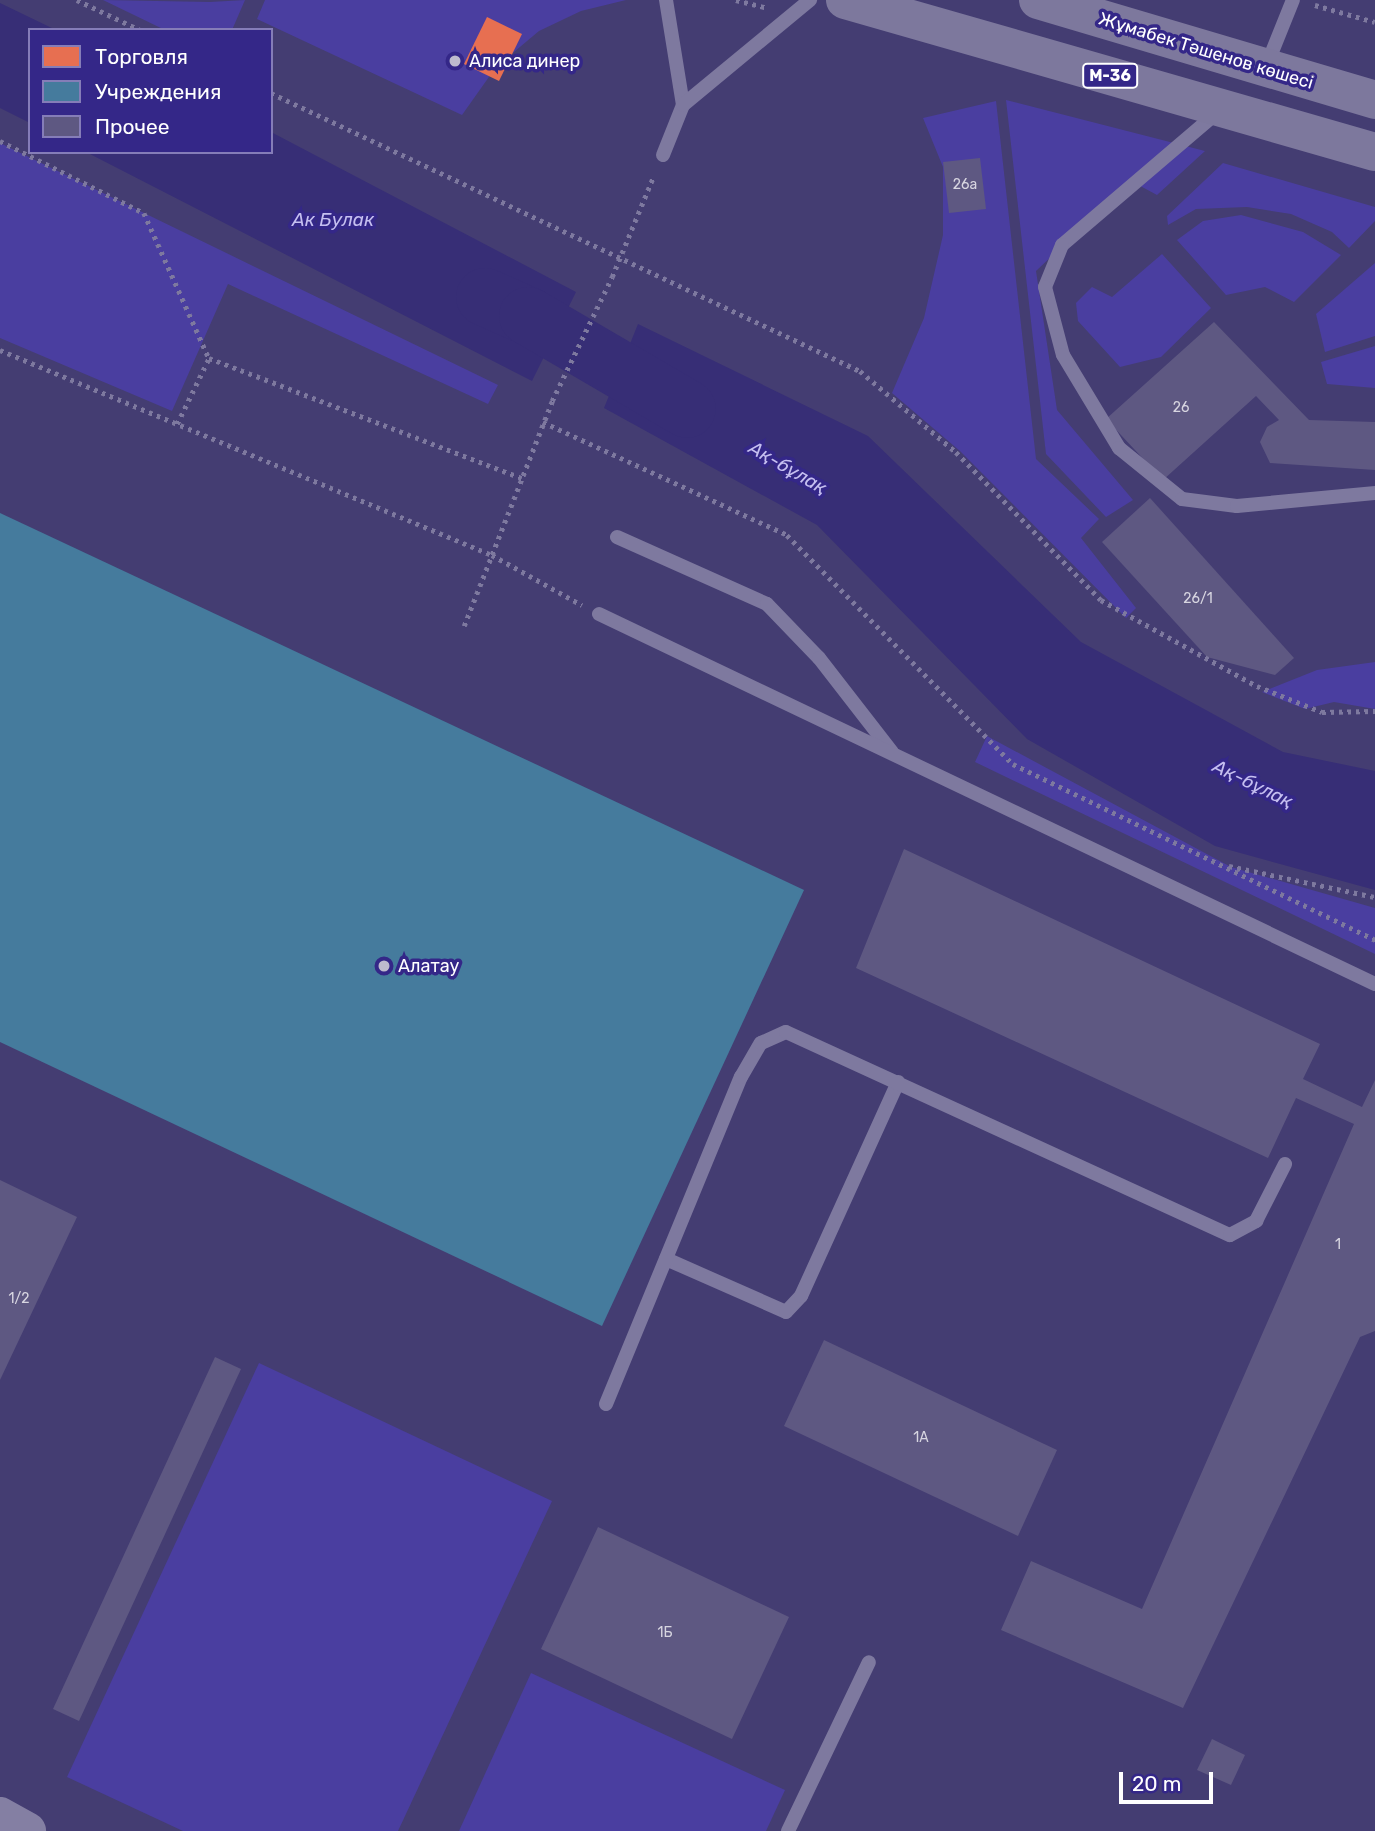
<!DOCTYPE html>
<html>
<head>
<meta charset="utf-8">
<style>
	body { margin:0 }
	#map { position:relative; width:1375px; height:1831px; overflow:hidden; background:#443d72; font-family:Rubik,sans-serif }
	div>[style] { position:absolute }
	[style*='--x'] { left:calc(var(--x)*1px); top:calc(var(--y)*1px); width:calc(var(--w)*1px); rotate:calc(var(--a)*1deg) }
	.green>* { inset:0; background:#4a3ea0 }
	.water>* { inset:0; background:#372e76 }
	.shops>* { inset:0; background:#e76f51 }
	.public>* { inset:0; background:#457b9d }
	.river>* { height:58px; margin:-29px; padding:0 29px; transform-origin:29px; border-radius:29px; background:#372e76 }
	.building>* { inset:0; background:#5e5882 }
	.path>* { height:4.5px; margin-top:-2.25px; transform-origin:0; background:repeating-linear-gradient(90deg,#7e799f 0 3.5px,transparent 0 8.5px) }
	.lane>* { height:14px; margin:-7px; padding:0 7px; transform-origin:7px; border-radius:7px; background:#7e799f }
	.secondary>* { height:38px; margin:-19px; padding:0 19px; transform-origin:19px; border-radius:19px; background:#847fa3 }
	.primary>* { height:38px; margin:-19px; padding:0 19px; transform-origin:19px; border-radius:19px; background:#7d789d }
	.dots>* { width:19px; height:19px; translate:-50% -50%; box-sizing:border-box; border:4px solid #342788; border-radius:50% }
	span { translate:-50% -50%; white-space:nowrap; text-align:center; line-height:1.15; -webkit-text-stroke:7px #342788; paint-order:stroke }
	.number-label { font-size:14px; color:#d7d5e0 }
	.number-label span { -webkit-text-stroke-width:0 }
	.shield-label span { padding:2px 5px; background:#342788; border:2px solid; border-radius:5px; -webkit-text-stroke-width:0 }
	.shield-label { font-size:16px; color:#fff; font-weight:700 }
	.street-label { font-size:18px; color:#fff }
	.poi-label { font-size:18px; color:#fff }
	.left { translate:0 -50%; text-align:left }
	.water-label { font-size:19px; color:#c5bff0; font-style:italic }
	.legend { position:absolute; left:28px; top:28px; width:245px; height:126px; box-sizing:border-box; background:#342788; border:2px solid #857db8; margin:0; padding:9px 12px; list-style:none; font-size:21px; color:#fff }
	.legend li { display:flex; align-items:center; gap:14px; height:35px }
	.legend b { width:35px; border:2px solid #857db8 }
	.scale { position:absolute; left:1119px; top:1772px; width:94px; height:32px; box-sizing:border-box; border:4px solid #fff; border-top:0; padding-left:9px; font-size:21px; line-height:24px; white-space:nowrap; color:#fff; -webkit-text-stroke:5px #342788; paint-order:stroke }
</style>
</head>
<body>
<div id="map">
	<div class="green">
		<div style="clip-path:polygon(103px 0,210px 2px,245px 0,232px 30px,165px 30px)"></div>
		<div style="clip-path:polygon(265px 0,626px 0,581px 11px,539px 31px,496px 67px,462px 115px,257px 19px)"></div>
		<div style="clip-path:polygon(1006px 100px,1205px 151px,1157px 195px,1131px 181px,1036px 271px,1057px 410px,1133px 500px,1106px 517px,1046px 454px)"></div>
		<div style="clip-path:polygon(996px 101px,1036px 459px,1099px 519px,1081px 538px,1136px 608px,1126px 618px,960px 451px,892px 393px,924px 318px,943px 235px,943px 167px,923px 118px)"></div>
		<div style="clip-path:polygon(0 143px,498px 385px,488px 404px,228px 284px,172px 411px,0 338px)"></div>
		<div style="clip-path:polygon(1223px 163px,1375px 207px,1375px 221px,1349px 248px,1332px 232px,1291px 214px,1247px 207px,1196px 209px,1168px 225px,1167px 216px)"></div>
		<div style="clip-path:polygon(1241px 215px,1303px 232px,1341px 255px,1294px 302px,1265px 287px,1226px 295px,1177px 240px,1203px 221px)"></div>
		<div style="clip-path:polygon(1162px 254px,1211px 308px,1161px 357px,1120px 367px,1078px 321px,1076px 303px,1092px 287px,1112px 297px)"></div>
		<div style="clip-path:polygon(1375px 263px,1375px 336px,1325px 352px,1316px 314px)"></div>
		<div style="clip-path:polygon(1375px 346px,1375px 388px,1327px 384px,1321px 362px)"></div>
		<div style="clip-path:polygon(1375px 662px,1375px 709px,1334px 702px,1305px 709px,1262px 692px,1317px 670px)"></div>
		<div style="clip-path:polygon(987px 736px,1231px 867px,1375px 908px,1375px 954px,975px 762px)"></div>
		<div style="clip-path:polygon(259px 1363px,552px 1501px,398px 1831px,183px 1831px,67px 1777px)"></div>
		<div style="clip-path:polygon(531px 1673px,785px 1790px,766px 1831px,459px 1831px)"></div>
	</div>
	<div class="water">
		<div style="clip-path:polygon(0 3px,56px 30px,30px 30px,30px 123px,0 108px)"></div>
		<div style="clip-path:polygon(271px 132px,576px 292px,532px 381px,86px 152px,271px 152px)"></div>
		<div style="clip-path:polygon(638px 324px,868px 436px,1081px 642px,1283px 752px,1375px 771px,1375px 890px,1215px 846px,1027px 739px,817px 525px,604px 408px)"></div>
	</div>
	<div class="shops">
		<div style="clip-path:polygon(487px 17px,522px 34px,499px 81px,464px 64px)"></div>
	</div>
	<div class="public">
		<div style="clip-path:polygon(0 513px,804px 890px,602px 1326px,0 1042px)"></div>
	</div>
	<div class="river">
		<div style="--x:485;--y:297;--w:47;--a:23.8"></div>
		<div style="--x:528;--y:316;--w:184;--a:30.3"></div>
	</div>
	<div class="building">
		<div style="clip-path:polygon(980px 158px,986px 209px,949px 213px,943px 162px)"></div>
		<div style="clip-path:polygon(1214px 322px,1309px 420px,1375px 422px,1375px 470px,1270px 463px,1260px 442px,1267px 427px,1279px 420px,1256px 396px,1163px 480px,1106px 419px)"></div>
		<div style="clip-path:polygon(1150px 498px,1294px 658px,1275px 675px,1207px 657px,1102px 542px)"></div>
		<div style="clip-path:polygon(904px 849px,1320px 1044px,1303px 1079px,1362px 1107px,1375px 1080px,1375px 1331px,1360px 1337px,1183px 1708px,1001px 1630px,1031px 1561px,1142px 1609px,1354px 1124px,1296px 1098px,1268px 1158px,856px 968px)"></div>
		<div style="clip-path:polygon(0 1180px,77px 1217px,0 1380px)"></div>
		<div style="clip-path:polygon(824px 1340px,1057px 1450px,1018px 1536px,784px 1426px)"></div>
		<div style="clip-path:polygon(215px 1357px,241px 1369px,79px 1721px,53px 1709px)"></div>
		<div style="clip-path:polygon(598px 1527px,789px 1617px,732px 1739px,541px 1649px)"></div>
		<div style="clip-path:polygon(1212px 1739px,1245px 1755px,1231px 1785px,1197px 1770px)"></div>
	</div>
	<div class="path">
		<div style="--x:77;--y:0;--w:70;--a:25.5"></div>
		<div style="--x:736;--y:0;--w:32;--a:14"></div>
		<div style="--x:1315;--y:5;--w:62;--a:15.8"></div>
		<div style="--x:271;--y:93;--w:651;--a:25.27"></div>
		<div style="--x:860;--y:371;--w:126;--a:40.2"></div>
		<div style="--x:956;--y:452;--w:207;--a:45.6"></div>
		<div style="--x:1101;--y:600;--w:178;--a:28.9"></div>
		<div style="--x:1257;--y:686;--w:70;--a:21.8"></div>
		<div style="--x:1322;--y:712;--w:53;--a:-1.1"></div>
		<div style="--x:0;--y:141;--w:161;--a:26.6"></div>
		<div style="--x:144;--y:213;--w:159;--a:65.9"></div>
		<div style="--x:0;--y:350;--w:533;--a:22.62"></div>
		<div style="--x:492;--y:555;--w:103;--a:29.1"></div>
		<div style="--x:543;--y:422;--w:269;--a:24.8"></div>
		<div style="--x:787;--y:535;--w:322;--a:45.4"></div>
		<div style="--x:1013;--y:764;--w:403;--a:25.9"></div>
		<div style="--x:177;--y:424;--w:73;--a:-64.1"></div>
		<div style="--x:209;--y:358;--w:335;--a:21"></div>
		<div style="--x:464;--y:626;--w:242;--a:-68.6"></div>
		<div style="--x:552;--y:401;--w:138;--a:-64.2"></div>
		<div style="--x:612;--y:277;--w:110;--a:-67.6"></div>
		<div style="--x:1229;--y:866;--w:149;--a:12"></div>
	</div>
	<div class="lane">
		<div style="--x:666;--y:0;--w:106;--a:80.8"></div>
		<div style="--x:1266;--y:67;--w:72;--a:-68.1"></div>
		<div style="--x:1219;--y:111;--w:206;--a:139.5"></div>
		<div style="--x:1062;--y:245;--w:45;--a:112"></div>
		<div style="--x:1045;--y:287;--w:70;--a:75.2"></div>
		<div style="--x:1063;--y:355;--w:109;--a:58.9"></div>
		<div style="--x:1119;--y:448;--w:81;--a:39"></div>
		<div style="--x:1182;--y:499;--w:55;--a:7.3"></div>
		<div style="--x:1237;--y:506;--w:139;--a:-5.4"></div>
		<div style="--x:663;--y:155;--w:54;--a:-68.2"></div>
		<div style="--x:683;--y:105;--w:165;--a:-39.6"></div>
		<div style="--x:617;--y:537;--w:164;--a:24.1"></div>
		<div style="--x:767;--y:604;--w:75;--a:46.1"></div>
		<div style="--x:819;--y:658;--w:119;--a:52.2"></div>
		<div style="--x:599;--y:614;--w:860;--a:25.49"></div>
		<div style="--x:666;--y:1259;--w:131;--a:23.8"></div>
		<div style="--x:786;--y:1312;--w:22;--a:-47"></div>
		<div style="--x:801;--y:1296;--w:235;--a:-65.6"></div>
		<div style="--x:606;--y:1404;--w:354;--a:-67.6"></div>
		<div style="--x:741;--y:1077;--w:39;--a:-60"></div>
		<div style="--x:761;--y:1043;--w:27;--a:-24"></div>
		<div style="--x:786;--y:1032;--w:488;--a:24.6"></div>
		<div style="--x:1230;--y:1235;--w:30;--a:-28"></div>
		<div style="--x:1256;--y:1221;--w:64;--a:-63"></div>
		<div style="--x:788;--y:1831;--w:187;--a:-64.4"></div>
	</div>
	<div class="secondary">
		<div style="--x:0;--y:1816;--w:31;--a:29"></div>
	</div>
	<div class="primary">
		<div style="--x:845;--y:0;--w:551;--a:16"></div>
		<div style="--x:1038;--y:0;--w:352;--a:16.5"></div>
	</div>
	<div class="dots">
		<div style="left:455px;top:61px;background:#bebbce"></div>
		<div style="left:384px;top:966px;background:#bebbce"></div>
	</div>
	<div class="number-label">
		<span style="left:965px;top:185px">26а</span>
		<span style="left:1181px;top:408px">26</span>
		<span style="left:1198px;top:599px">26/1</span>
		<span style="left:1338px;top:1245px">1</span>
		<span style="left:19px;top:1299px">1/2</span>
		<span style="left:921px;top:1438px">1А</span>
		<span style="left:665px;top:1633px">1Б</span>
	</div>
	<div class="shield-label">
		<span style="left:1110px;top:76px">M-36</span>
	</div>
	<div class="street-label">
		<span style="left:1206px;top:51px;rotate:17deg">Жұмабек Тәшенов көшесі</span>
	</div>
	<div class="poi-label">
		<span class="left" style="left:469px;top:61px">Алиса динер</span>
		<span class="left" style="left:398px;top:966px">Алатау</span>
	</div>
	<div class="water-label">
		<span style="left:333px;top:220px">Ак Булак</span>
		<span style="left:788px;top:468px;rotate:30deg">Ақ-бұлақ</span>
		<span style="left:1253px;top:784px;rotate:26deg">Ақ-бұлақ</span>
	</div>
	<ul class="legend">
	<li><b style="height:19px;background:#e76f51"></b>Торговля</li>
	<li><b style="height:19px;background:#457b9d"></b>Учреждения</li>
	<li><b style="height:19px;background:#5e5882"></b>Прочее</li>
	</ul>
	<div class="scale">20 m</div>
</div>
</body>
</html>
